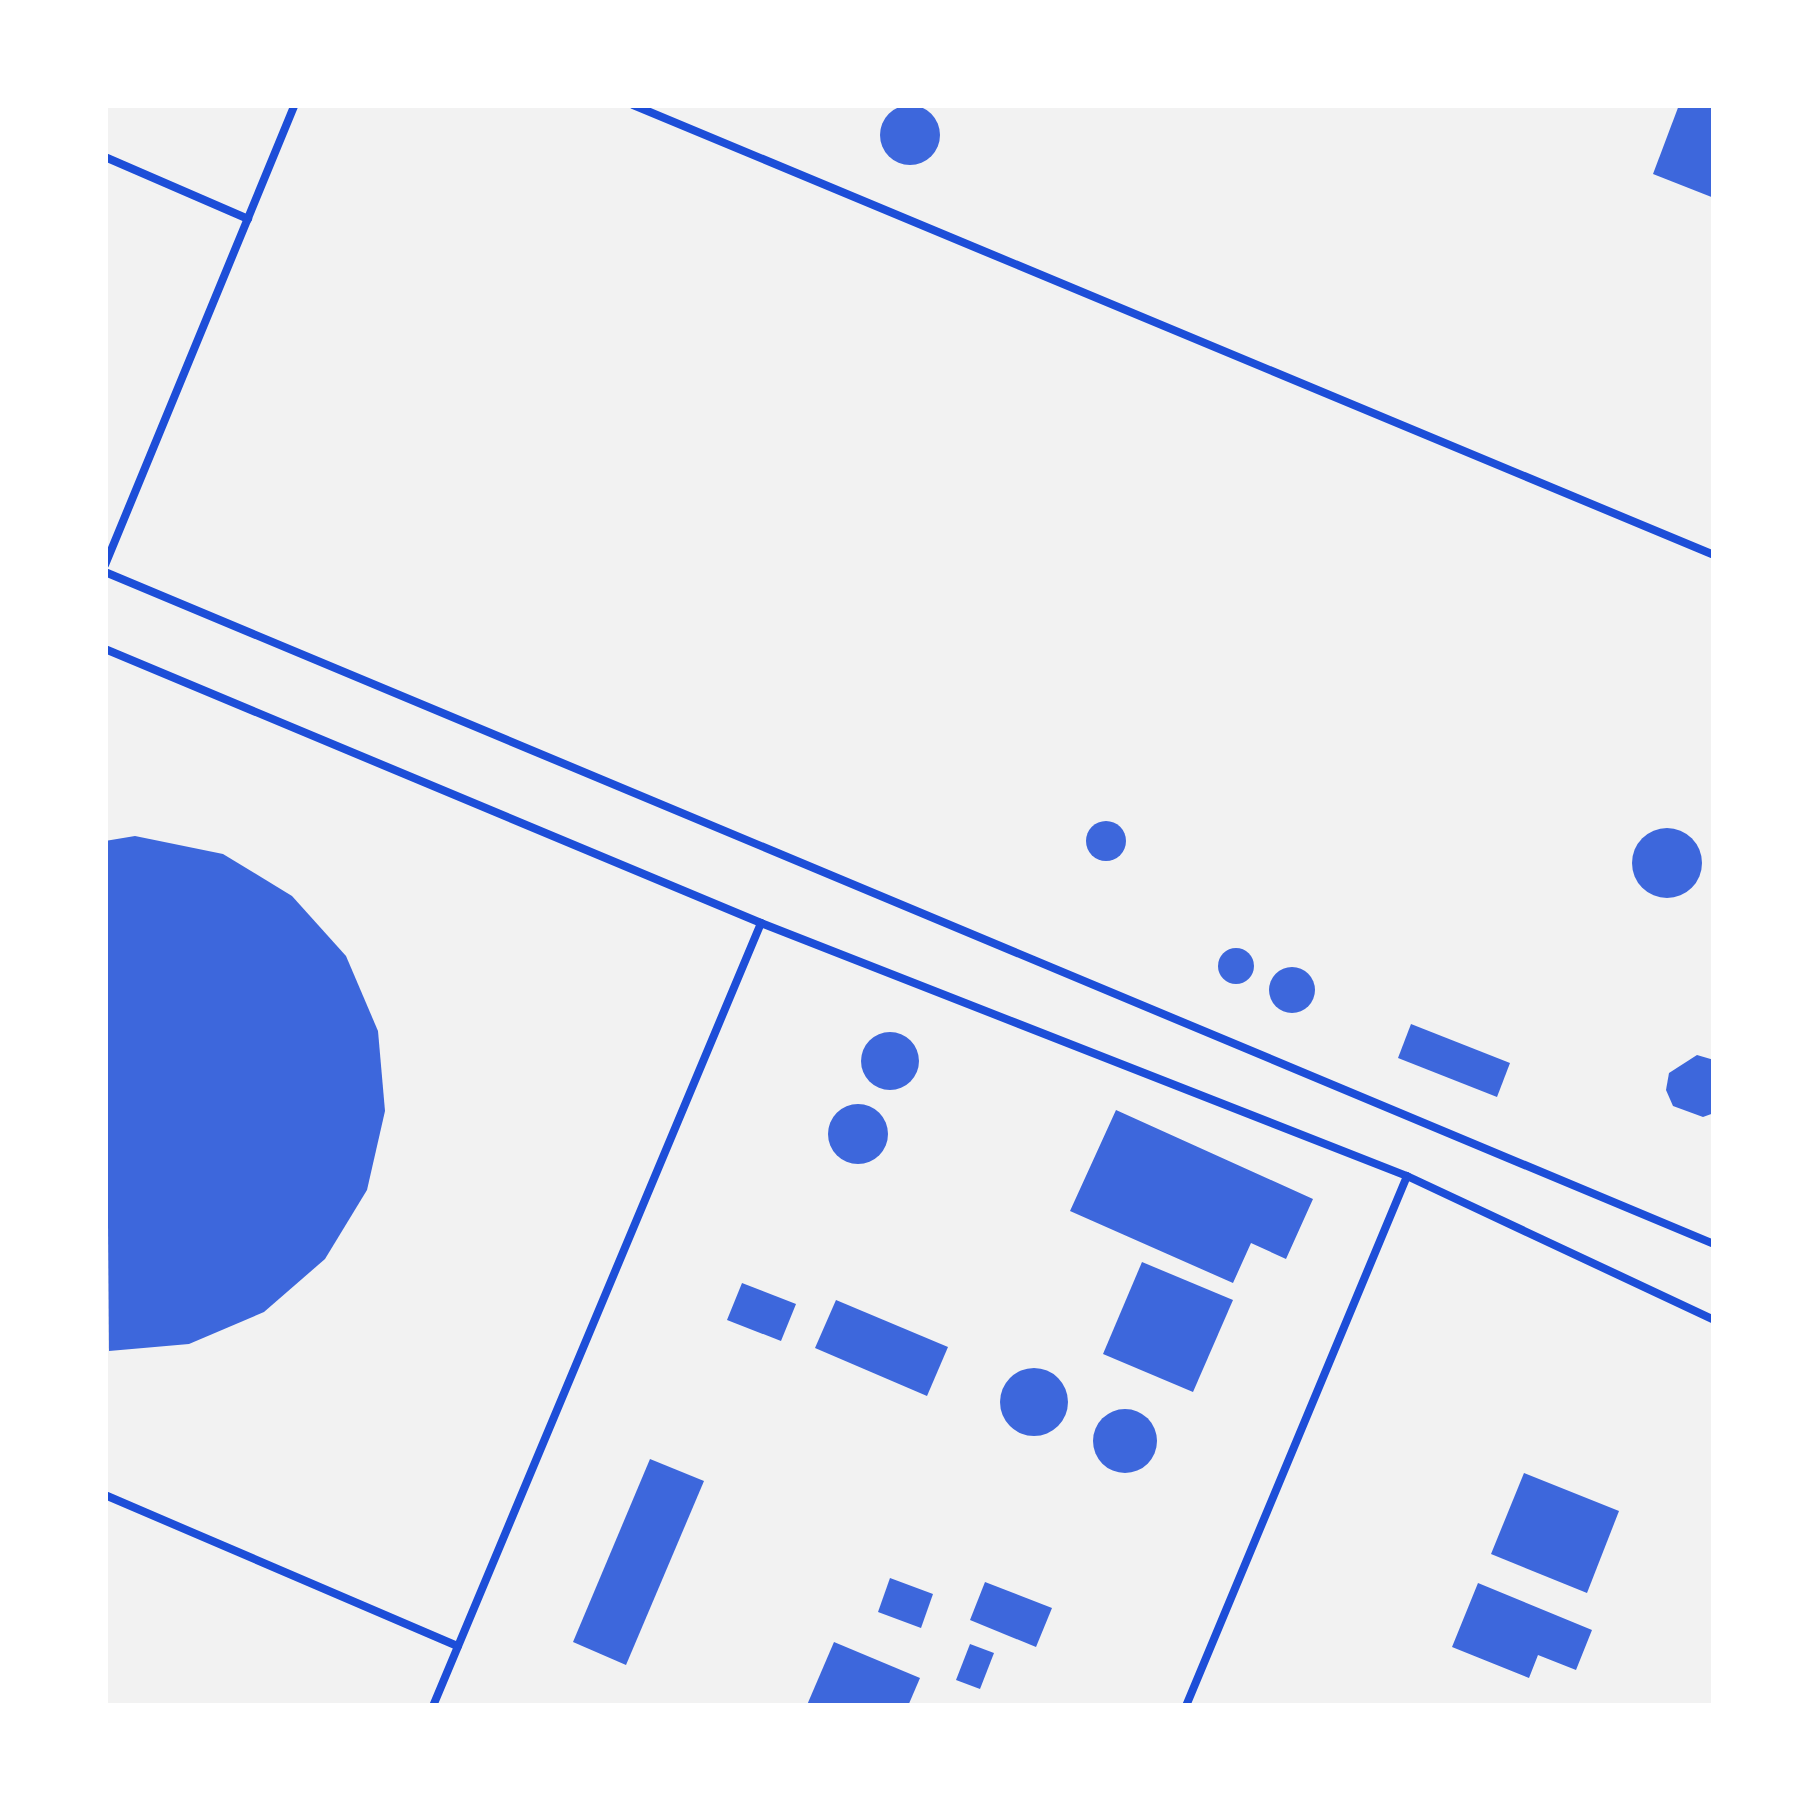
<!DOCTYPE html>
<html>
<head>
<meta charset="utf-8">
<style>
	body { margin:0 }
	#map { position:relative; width:1819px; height:1811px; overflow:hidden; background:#f2f2f2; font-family:Helvetica,sans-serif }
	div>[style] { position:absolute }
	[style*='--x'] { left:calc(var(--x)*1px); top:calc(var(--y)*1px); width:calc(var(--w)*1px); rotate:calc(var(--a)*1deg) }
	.building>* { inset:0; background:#3d67dc }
	.round { border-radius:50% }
	.service>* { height:8px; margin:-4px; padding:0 4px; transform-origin:4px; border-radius:4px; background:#1d4ed8 }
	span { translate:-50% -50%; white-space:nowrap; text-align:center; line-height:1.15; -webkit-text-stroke:8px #fff; paint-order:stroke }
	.frame { position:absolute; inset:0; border:108px solid #fff; pointer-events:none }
</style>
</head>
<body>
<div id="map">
	<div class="building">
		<div class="round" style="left:880px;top:105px;width:60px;height:60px"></div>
		<div style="clip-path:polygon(1679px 105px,1714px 105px,1714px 198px,1653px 174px)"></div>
		<div class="round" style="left:1086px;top:821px;width:40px;height:40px"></div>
		<div class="round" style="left:1632px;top:828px;width:70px;height:70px"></div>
		<div style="clip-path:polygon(135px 836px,223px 854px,292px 896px,346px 956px,378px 1031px,385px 1111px,367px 1190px,325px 1259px,264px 1312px,189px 1344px,109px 1351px,105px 841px)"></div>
		<div class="round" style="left:1218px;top:948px;width:36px;height:36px"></div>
		<div class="round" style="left:1269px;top:967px;width:46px;height:46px"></div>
		<div style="clip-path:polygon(1411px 1024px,1510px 1063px,1497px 1097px,1398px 1058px)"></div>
		<div class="round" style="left:861px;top:1032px;width:58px;height:58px"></div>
		<div style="clip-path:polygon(1697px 1055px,1714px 1060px,1714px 1113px,1703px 1117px,1673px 1106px,1666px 1090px,1669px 1073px)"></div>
		<div class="round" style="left:828px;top:1104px;width:60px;height:60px"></div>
		<div style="clip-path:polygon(1116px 1110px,1313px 1199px,1286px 1259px,1251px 1243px,1233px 1283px,1070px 1211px)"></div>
		<div style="clip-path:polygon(1142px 1262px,1233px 1300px,1193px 1392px,1103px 1354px)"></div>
		<div style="clip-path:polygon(742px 1283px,796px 1304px,781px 1341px,727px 1320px)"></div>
		<div style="clip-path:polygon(836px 1300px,948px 1347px,927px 1396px,815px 1348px)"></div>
		<div class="round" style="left:1000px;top:1368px;width:68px;height:68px"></div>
		<div class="round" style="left:1093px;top:1409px;width:64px;height:64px"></div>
		<div style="clip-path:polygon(650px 1459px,704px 1481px,626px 1665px,573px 1642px)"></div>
		<div style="clip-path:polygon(1524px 1473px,1619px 1511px,1587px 1593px,1491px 1554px)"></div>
		<div style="clip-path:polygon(890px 1578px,933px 1594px,921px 1628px,878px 1612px)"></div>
		<div style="clip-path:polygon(985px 1582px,1052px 1608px,1036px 1647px,970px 1620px)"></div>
		<div style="clip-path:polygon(1478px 1583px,1592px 1630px,1576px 1670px,1538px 1655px,1529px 1678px,1452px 1647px)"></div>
		<div style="clip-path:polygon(834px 1642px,920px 1678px,908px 1706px,807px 1705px)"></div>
		<div style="clip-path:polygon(970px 1644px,994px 1653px,980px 1689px,956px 1680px)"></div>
	</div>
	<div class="service">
		<div style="--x:633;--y:105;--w:1171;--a:22.6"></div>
		<div style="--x:105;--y:157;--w:156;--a:23.4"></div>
		<div style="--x:105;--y:565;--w:498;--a:-67.6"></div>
		<div style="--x:105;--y:572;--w:1744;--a:22.67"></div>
		<div style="--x:105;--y:649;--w:711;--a:22.67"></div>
		<div style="--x:761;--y:923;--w:694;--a:21.39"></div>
		<div style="--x:1407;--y:1176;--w:339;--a:25.1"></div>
		<div style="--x:105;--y:1495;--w:384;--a:23.2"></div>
		<div style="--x:433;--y:1706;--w:849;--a:-67.27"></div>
		<div style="--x:1186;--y:1706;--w:574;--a:-67.36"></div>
	</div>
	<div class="frame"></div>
</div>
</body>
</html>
